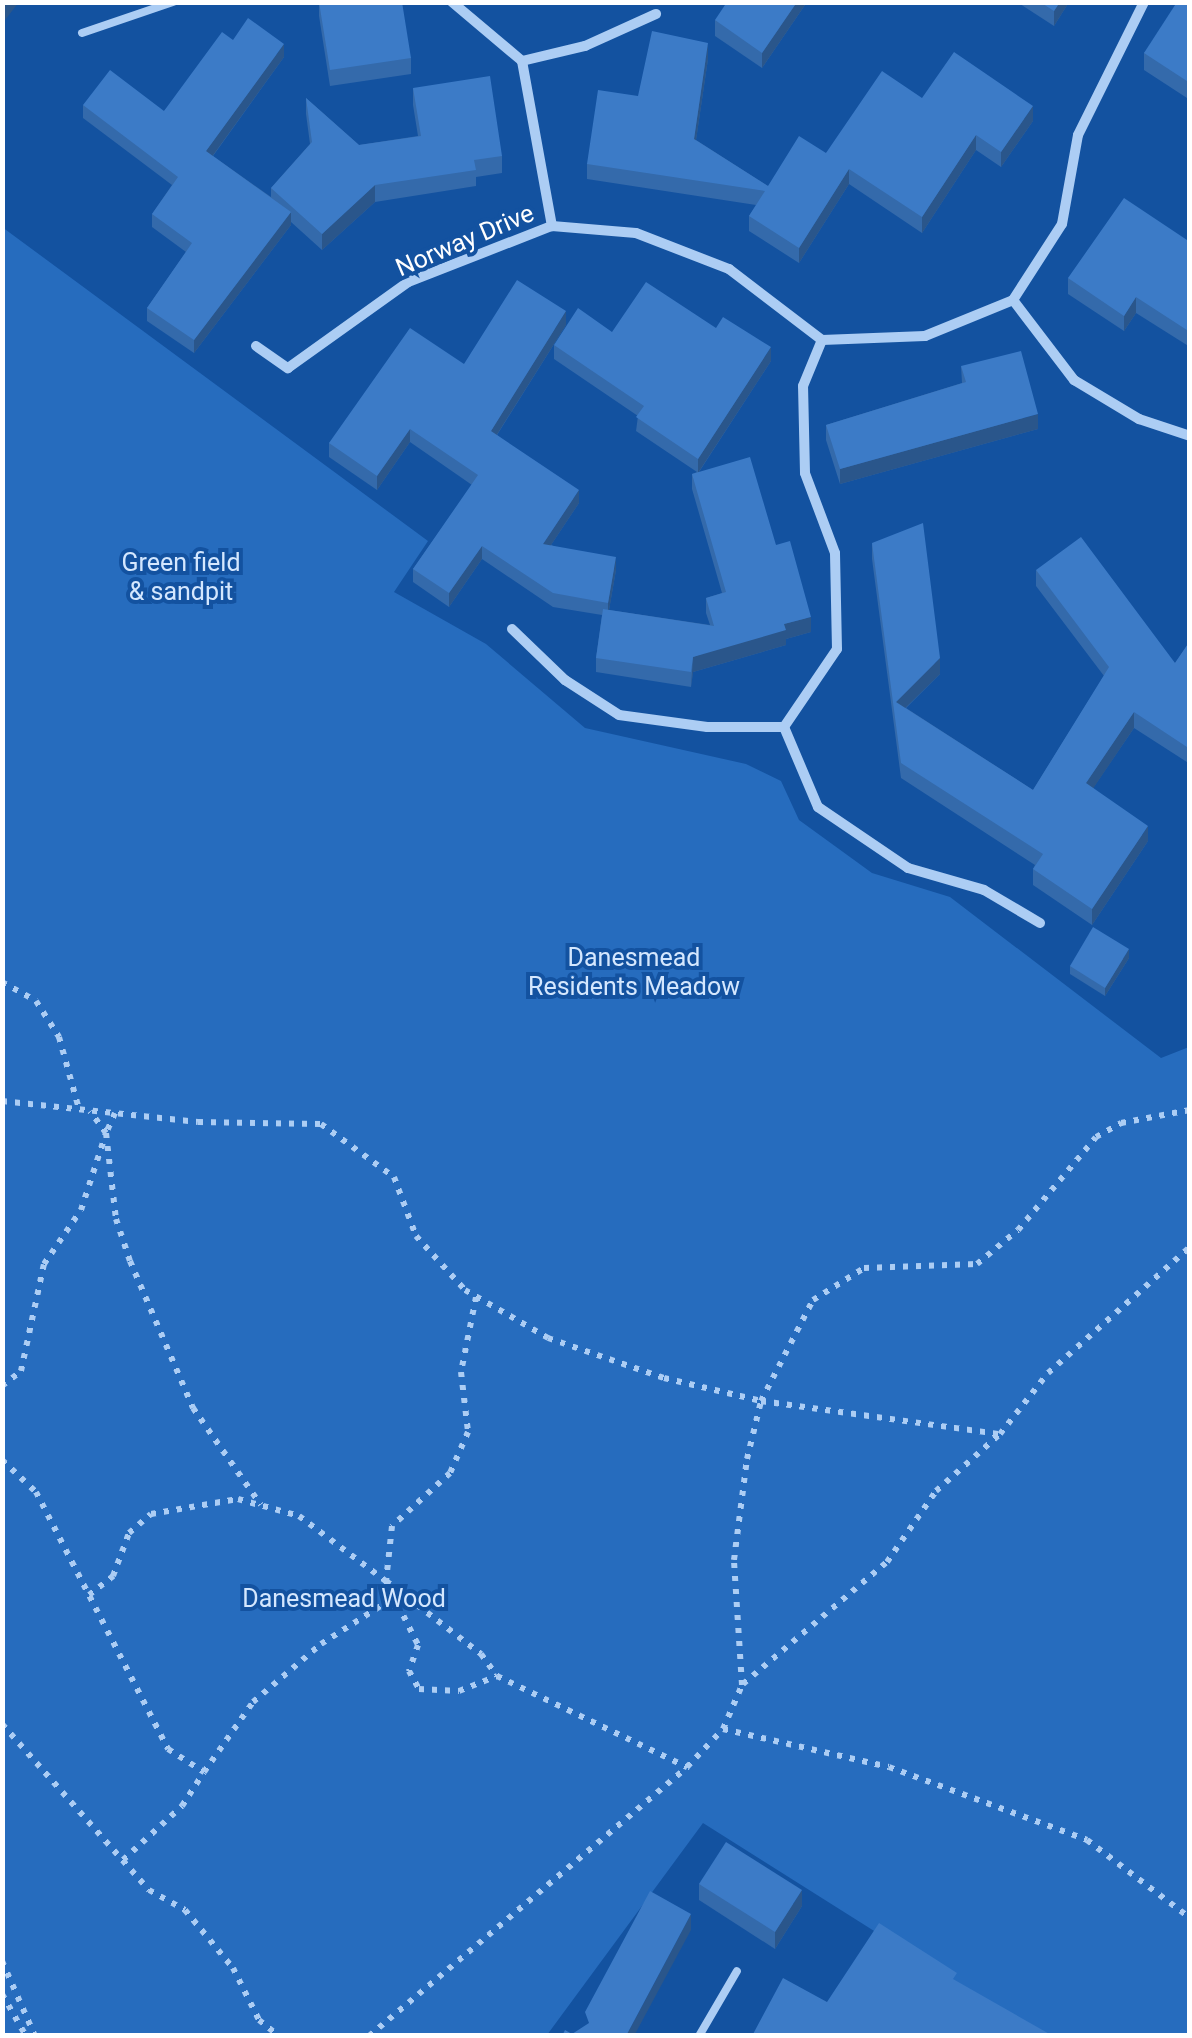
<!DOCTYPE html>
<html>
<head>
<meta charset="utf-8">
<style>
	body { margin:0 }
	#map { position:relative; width:1192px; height:2038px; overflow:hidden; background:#1352a0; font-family:Roboto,sans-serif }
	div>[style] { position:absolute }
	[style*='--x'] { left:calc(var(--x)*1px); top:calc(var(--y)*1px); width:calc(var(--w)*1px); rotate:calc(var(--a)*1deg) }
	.green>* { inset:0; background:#266cbe }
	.path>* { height:6px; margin-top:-3px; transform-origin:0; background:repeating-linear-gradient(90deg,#accdf4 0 5px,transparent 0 13px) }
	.lane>* { height:8px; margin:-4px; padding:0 4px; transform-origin:4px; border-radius:4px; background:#accdf4 }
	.street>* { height:10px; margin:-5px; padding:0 5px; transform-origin:5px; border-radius:5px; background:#accdf4 }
	.wall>* { inset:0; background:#346aab }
	.shaded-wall>* { inset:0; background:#2a568b }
	.building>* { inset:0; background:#3c7bc7 }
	span { translate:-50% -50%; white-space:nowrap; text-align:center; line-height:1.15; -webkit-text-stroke:8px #1352a0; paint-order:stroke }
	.street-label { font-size:25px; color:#fff }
	.park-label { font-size:25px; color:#d4e7fe }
	.frame { position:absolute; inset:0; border:5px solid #fff; pointer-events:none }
</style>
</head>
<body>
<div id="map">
	<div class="green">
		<div style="clip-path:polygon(2px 227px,428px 541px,394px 592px,486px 644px,585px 728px,746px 764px,781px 781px,799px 820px,872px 873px,950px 897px,1161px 1058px,1189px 1047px,1189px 2035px,1039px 2035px,703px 1823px,547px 2035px,3px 2035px)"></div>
	</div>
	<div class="path">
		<div style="--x:2;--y:982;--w:39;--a:29"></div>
		<div style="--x:36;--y:1001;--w:43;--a:57.4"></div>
		<div style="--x:59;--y:1037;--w:75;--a:74.5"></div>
		<div style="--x:2;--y:1101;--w:197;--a:6.1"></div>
		<div style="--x:198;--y:1122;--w:123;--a:0.9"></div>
		<div style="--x:321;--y:1124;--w:90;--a:36"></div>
		<div style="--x:394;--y:1177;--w:63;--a:69.6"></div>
		<div style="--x:416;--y:1236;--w:73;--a:47.8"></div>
		<div style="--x:465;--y:1290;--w:96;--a:30"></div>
		<div style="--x:548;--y:1338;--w:123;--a:19"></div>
		<div style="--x:664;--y:1378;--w:100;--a:13.3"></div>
		<div style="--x:761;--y:1401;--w:241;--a:7.9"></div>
		<div style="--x:115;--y:1113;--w:22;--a:114"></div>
		<div style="--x:106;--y:1133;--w:87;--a:83.4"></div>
		<div style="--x:116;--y:1219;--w:44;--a:71.6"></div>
		<div style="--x:130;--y:1261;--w:160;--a:66.8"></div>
		<div style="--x:193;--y:1408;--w:118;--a:55"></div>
		<div style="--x:476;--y:1297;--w:76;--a:101.3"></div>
		<div style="--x:461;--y:1372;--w:60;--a:83.3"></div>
		<div style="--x:468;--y:1432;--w:45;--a:113.7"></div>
		<div style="--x:450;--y:1473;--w:79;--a:137.6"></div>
		<div style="--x:392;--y:1526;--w:55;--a:96.2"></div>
		<div style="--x:386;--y:1581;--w:120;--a:37.5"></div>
		<div style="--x:481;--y:1654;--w:27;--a:54"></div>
		<div style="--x:2;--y:1386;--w:24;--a:-38"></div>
		<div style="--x:21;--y:1371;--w:109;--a:-77.9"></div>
		<div style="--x:44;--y:1264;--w:65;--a:-55.6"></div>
		<div style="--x:81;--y:1210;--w:81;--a:-72"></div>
		<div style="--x:106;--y:1133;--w:27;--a:-126"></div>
		<div style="--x:2;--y:1460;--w:47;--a:43.3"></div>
		<div style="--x:36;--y:1492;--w:289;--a:62.8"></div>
		<div style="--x:168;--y:1749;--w:43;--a:32.6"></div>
		<div style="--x:204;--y:1772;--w:85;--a:-55"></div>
		<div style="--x:253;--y:1702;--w:89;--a:-40.5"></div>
		<div style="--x:321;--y:1644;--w:85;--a:-32.6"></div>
		<div style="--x:89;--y:1595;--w:31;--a:-38"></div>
		<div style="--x:113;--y:1576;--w:46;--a:-69.6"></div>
		<div style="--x:129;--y:1533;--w:29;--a:-41"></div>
		<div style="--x:151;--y:1514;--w:88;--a:-9.8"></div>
		<div style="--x:238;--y:1499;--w:63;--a:15.6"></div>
		<div style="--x:299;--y:1516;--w:109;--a:36.8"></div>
		<div style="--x:386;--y:1581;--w:72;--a:63.4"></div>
		<div style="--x:418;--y:1645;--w:28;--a:109"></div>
		<div style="--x:409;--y:1671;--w:21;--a:61"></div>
		<div style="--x:419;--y:1689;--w:40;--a:2.9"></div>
		<div style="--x:459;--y:1691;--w:41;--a:-21.5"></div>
		<div style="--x:497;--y:1676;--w:211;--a:25.6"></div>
		<div style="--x:743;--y:1684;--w:189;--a:-40.3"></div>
		<div style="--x:887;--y:1562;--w:86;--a:-55.4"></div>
		<div style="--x:936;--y:1491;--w:86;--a:-41.7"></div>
		<div style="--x:1000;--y:1434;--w:78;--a:-51.8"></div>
		<div style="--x:1048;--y:1373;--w:190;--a:-41.6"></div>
		<div style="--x:2;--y:1724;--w:222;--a:48.5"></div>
		<div style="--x:149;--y:1890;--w:41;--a:29.1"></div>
		<div style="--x:185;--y:1910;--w:75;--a:50.4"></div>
		<div style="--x:233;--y:1968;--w:58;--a:63.4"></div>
		<div style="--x:259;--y:2020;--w:26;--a:39"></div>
		<div style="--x:723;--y:1729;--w:170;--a:12.9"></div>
		<div style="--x:889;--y:1767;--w:211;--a:20.2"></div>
		<div style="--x:1087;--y:1840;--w:129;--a:37.1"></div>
		<div style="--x:123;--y:1860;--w:80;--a:-42.5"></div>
		<div style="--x:182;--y:1806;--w:40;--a:-57.1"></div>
		<div style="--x:2;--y:1961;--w:82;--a:66.3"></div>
		<div style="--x:2;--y:1994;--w:48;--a:60.3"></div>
		<div style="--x:369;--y:2036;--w:417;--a:-40.2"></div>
		<div style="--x:687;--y:1767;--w:52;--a:-46.5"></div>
		<div style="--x:723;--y:1729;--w:48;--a:-66.6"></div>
		<div style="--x:742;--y:1685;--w:125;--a:-93.7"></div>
		<div style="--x:734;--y:1560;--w:102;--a:-82.7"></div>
		<div style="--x:747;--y:1459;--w:60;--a:-76.4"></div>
		<div style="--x:761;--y:1401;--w:114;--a:-62.8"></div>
		<div style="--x:813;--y:1300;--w:60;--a:-32.1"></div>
		<div style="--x:864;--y:1268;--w:113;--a:-2"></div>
		<div style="--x:977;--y:1264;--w:53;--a:-39.7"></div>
		<div style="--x:1018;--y:1230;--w:121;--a:-50"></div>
		<div style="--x:1096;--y:1137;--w:29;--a:-29"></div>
		<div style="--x:1121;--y:1123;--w:70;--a:-10.7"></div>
	</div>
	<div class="lane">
		<div style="--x:82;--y:33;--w:96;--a:-18.8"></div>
		<div style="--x:699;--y:2036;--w:75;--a:-59.7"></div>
	</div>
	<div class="street">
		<div style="--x:452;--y:2;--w:92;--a:40.1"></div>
		<div style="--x:522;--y:61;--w:168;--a:79.7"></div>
		<div style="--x:522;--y:61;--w:65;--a:-13.4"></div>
		<div style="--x:585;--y:46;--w:78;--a:-24.3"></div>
		<div style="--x:1013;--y:300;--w:101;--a:52.7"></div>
		<div style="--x:1074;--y:380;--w:76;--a:31"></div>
		<div style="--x:1139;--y:419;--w:54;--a:18.4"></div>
		<div style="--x:256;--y:346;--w:39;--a:35"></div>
		<div style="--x:288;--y:368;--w:148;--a:-35.6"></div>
		<div style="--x:408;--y:282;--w:155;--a:-21.3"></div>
		<div style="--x:552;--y:226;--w:84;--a:4.8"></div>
		<div style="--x:636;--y:233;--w:100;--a:21.2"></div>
		<div style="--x:729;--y:269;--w:117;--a:37.4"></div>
		<div style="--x:822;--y:340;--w:103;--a:-2.2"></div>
		<div style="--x:925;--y:336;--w:95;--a:-22.2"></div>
		<div style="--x:1013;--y:300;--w:90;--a:-57.2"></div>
		<div style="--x:1062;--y:224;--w:90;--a:-79.8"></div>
		<div style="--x:1078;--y:135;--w:148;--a:-63.6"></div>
		<div style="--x:512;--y:629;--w:74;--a:43.9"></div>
		<div style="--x:565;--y:680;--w:64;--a:32.9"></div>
		<div style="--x:619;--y:715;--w:89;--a:7.8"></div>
		<div style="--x:707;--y:727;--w:77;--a:0"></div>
		<div style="--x:784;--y:727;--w:94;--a:-55.8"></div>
		<div style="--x:837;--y:649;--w:96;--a:-91.2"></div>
		<div style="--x:835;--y:553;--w:85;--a:-110.6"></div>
		<div style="--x:805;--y:473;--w:87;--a:-91.3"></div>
		<div style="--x:803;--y:386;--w:50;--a:-67.6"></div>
		<div style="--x:784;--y:727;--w:87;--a:67"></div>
		<div style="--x:818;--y:807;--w:109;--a:34.1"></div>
		<div style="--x:908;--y:868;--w:79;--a:16.1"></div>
		<div style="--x:984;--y:890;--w:65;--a:30.5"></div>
	</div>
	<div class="wall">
		<div style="clip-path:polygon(319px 2px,372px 5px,411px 58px,411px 74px,330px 86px,319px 16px)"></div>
		<div style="clip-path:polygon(807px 2px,762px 68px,715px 36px,715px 20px)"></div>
		<div style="clip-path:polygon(1017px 2px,1069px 2px,1054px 26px)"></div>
		<div style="clip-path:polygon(1190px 2px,1190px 114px,1187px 113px,1187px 98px,1144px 70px,1144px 53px)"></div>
		<div style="clip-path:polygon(233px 40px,284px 57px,213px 156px,271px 197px,271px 188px,310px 144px,306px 114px,306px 98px,359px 145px,418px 136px,413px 105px,413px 88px,502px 156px,502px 173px,476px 177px,476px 186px,375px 202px,322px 250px,291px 222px,291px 225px,194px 353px,147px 321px,147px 308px,186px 252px,152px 227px,152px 214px,172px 185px,83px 118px,83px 105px,164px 111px)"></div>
		<div style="clip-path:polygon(708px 59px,696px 140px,768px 186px,922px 98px,1033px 121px,1001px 167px,976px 150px,922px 233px,849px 184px,799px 263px,749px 231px,749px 216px,756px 205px,587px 179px,587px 164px,638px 96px)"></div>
		<div style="clip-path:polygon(1190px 242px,1190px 347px,1136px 313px,1124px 331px,1068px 294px,1068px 278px)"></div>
		<div style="clip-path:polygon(566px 325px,497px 435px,579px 503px,551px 545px,616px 570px,609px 610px,710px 625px,706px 613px,706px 598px,722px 593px,692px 489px,692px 474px,697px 472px,636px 431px,638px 416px,554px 359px,554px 345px,612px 332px,716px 328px,771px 361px,699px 472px,776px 545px,811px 632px,786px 639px,786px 645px,693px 672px,691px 687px,596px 672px,596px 658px,602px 615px,553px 607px,482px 559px,449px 607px,413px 582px,413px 569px,472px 485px,410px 442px,377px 490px,329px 457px,329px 443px,464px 364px)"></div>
		<div style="clip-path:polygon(961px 366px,1038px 429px,840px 484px,826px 440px,826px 425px,962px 383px)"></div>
		<div style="clip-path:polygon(872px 543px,940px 674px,906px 708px,1033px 790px,1104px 676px,1036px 586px,1036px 570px,1175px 663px,1190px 641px,1190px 764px,1134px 728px,1093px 788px,1148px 841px,1092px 925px,1033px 885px,1033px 869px,1035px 865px,901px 778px,872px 559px)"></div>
		<div style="clip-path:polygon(1129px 958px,1105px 996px,1070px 974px,1070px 966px)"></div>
		<div style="clip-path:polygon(699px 1884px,802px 1906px,775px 1949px,699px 1900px)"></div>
	</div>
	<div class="shaded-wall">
		<div style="clip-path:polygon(7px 2px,19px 2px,2px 24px,2px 8px)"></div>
		<div style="clip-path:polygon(797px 2px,807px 2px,762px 68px,762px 53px)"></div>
		<div style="clip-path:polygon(1060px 2px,1069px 2px,1054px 26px,1054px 11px)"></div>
		<div style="clip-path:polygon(708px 43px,708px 59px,694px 154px,694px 139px)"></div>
		<div style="clip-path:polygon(284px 44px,284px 57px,206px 165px,206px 151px)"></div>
		<div style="clip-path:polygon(1033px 106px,1033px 121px,1001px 167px,1001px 152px)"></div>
		<div style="clip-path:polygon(976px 135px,976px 150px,922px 233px,922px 217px)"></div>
		<div style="clip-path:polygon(849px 169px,849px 184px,799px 263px,799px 248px)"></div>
		<div style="clip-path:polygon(375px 185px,375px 202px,322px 250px,322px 234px)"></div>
		<div style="clip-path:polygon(291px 212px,291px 225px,194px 353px,194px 340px)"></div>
		<div style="clip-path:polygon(1136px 297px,1136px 313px,1124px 331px,1124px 316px)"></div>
		<div style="clip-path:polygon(566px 311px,566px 325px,491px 444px,491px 431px)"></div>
		<div style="clip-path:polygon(771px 347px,771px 361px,698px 473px,698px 459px)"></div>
		<div style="clip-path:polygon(1038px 414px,1038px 429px,840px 484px,840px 469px)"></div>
		<div style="clip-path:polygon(410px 429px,410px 442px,377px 490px,377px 476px)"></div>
		<div style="clip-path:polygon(579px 490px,579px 503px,543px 557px,543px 544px)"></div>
		<div style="clip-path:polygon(482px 546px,482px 559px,449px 607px,449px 593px)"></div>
		<div style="clip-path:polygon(616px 557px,616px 570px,608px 616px,608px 603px)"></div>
		<div style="clip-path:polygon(811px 617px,811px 632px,786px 639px,786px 645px,693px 672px,691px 687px,693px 657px,784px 624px)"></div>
		<div style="clip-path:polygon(940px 658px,940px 674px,896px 717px,896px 702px)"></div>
		<div style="clip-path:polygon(1134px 712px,1134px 728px,1086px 799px,1086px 783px)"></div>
		<div style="clip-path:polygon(1148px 826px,1148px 841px,1092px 925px,1092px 909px)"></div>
		<div style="clip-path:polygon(1129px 949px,1129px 958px,1105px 996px,1105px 988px)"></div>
		<div style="clip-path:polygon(802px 1890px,802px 1906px,775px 1949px,775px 1932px)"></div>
		<div style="clip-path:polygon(691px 1914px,691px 1930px,634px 2036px,626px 2036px)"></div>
	</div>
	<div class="building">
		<div style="clip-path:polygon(319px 2px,372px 2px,372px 5px,402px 2px,411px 58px,330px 70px)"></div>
		<div style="clip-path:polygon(727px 2px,797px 2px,762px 53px,715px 20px)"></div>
		<div style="clip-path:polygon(1040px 2px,1060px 2px,1054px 11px)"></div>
		<div style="clip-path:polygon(1177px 2px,1190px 2px,1190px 83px,1144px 53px)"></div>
		<div style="clip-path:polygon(248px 18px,284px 44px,206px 151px,291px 212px,194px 340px,147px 308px,192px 243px,152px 214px,178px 177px,83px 105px,110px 70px,164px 111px,222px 32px,233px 40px)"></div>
		<div style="clip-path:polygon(652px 31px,708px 43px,694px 139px,768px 186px,799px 136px,826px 153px,882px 71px,922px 98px,954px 52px,1033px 106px,1001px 152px,976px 135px,922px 217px,849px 169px,799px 248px,749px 216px,765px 191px,587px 164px,598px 90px,638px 96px)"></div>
		<div style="clip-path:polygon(490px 76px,502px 156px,474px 160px,476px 170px,375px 185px,322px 234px,271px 188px,312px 142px,306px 98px,359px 145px,421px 136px,413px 88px)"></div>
		<div style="clip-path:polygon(1124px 198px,1190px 242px,1190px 332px,1136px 297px,1124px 316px,1068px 278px)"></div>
		<div style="clip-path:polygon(517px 280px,566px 311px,491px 431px,579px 490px,543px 544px,616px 557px,608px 603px,553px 593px,482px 546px,449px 593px,413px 569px,478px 475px,410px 429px,377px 476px,329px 443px,410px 328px,464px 364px)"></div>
		<div style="clip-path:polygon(646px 282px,716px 328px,723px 317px,771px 347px,698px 459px,636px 417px,644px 406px,554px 345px,578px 308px,612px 332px)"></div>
		<div style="clip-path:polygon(1021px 351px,1038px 414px,840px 469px,826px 425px,966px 382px,961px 366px)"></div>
		<div style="clip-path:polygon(750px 457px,776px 545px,790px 541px,811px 617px,784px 624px,786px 630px,693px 657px,691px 672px,596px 658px,603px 609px,714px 626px,706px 598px,726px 592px,692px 474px)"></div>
		<div style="clip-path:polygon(923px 523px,940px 658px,896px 702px,1033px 790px,1109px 667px,1036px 570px,1081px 537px,1175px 663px,1190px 641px,1190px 749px,1134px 712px,1086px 783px,1148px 826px,1092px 909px,1033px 869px,1043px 854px,901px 763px,872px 543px)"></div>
		<div style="clip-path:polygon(1093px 927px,1129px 949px,1105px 988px,1070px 966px)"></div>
		<div style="clip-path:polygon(726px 1842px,802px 1890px,775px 1932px,699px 1884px)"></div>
		<div style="clip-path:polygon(650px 1891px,691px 1914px,626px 2036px,562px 2036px,565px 2030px,572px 2034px,589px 2023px,585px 2012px)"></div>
		<div style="clip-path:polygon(879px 1923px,957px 1973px,953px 1979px,1053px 2036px,752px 2036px,783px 1978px,827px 2002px)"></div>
	</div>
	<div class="street-label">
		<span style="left:465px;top:241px;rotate:-23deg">Norway Drive</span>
	</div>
	<div class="park-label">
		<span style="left:181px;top:578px">Green field<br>&amp; sandpit</span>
		<span style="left:634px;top:973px">Danesmead<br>Residents Meadow</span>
		<span style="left:344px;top:1599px">Danesmead Wood</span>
	</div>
	<div class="frame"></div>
</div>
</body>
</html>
